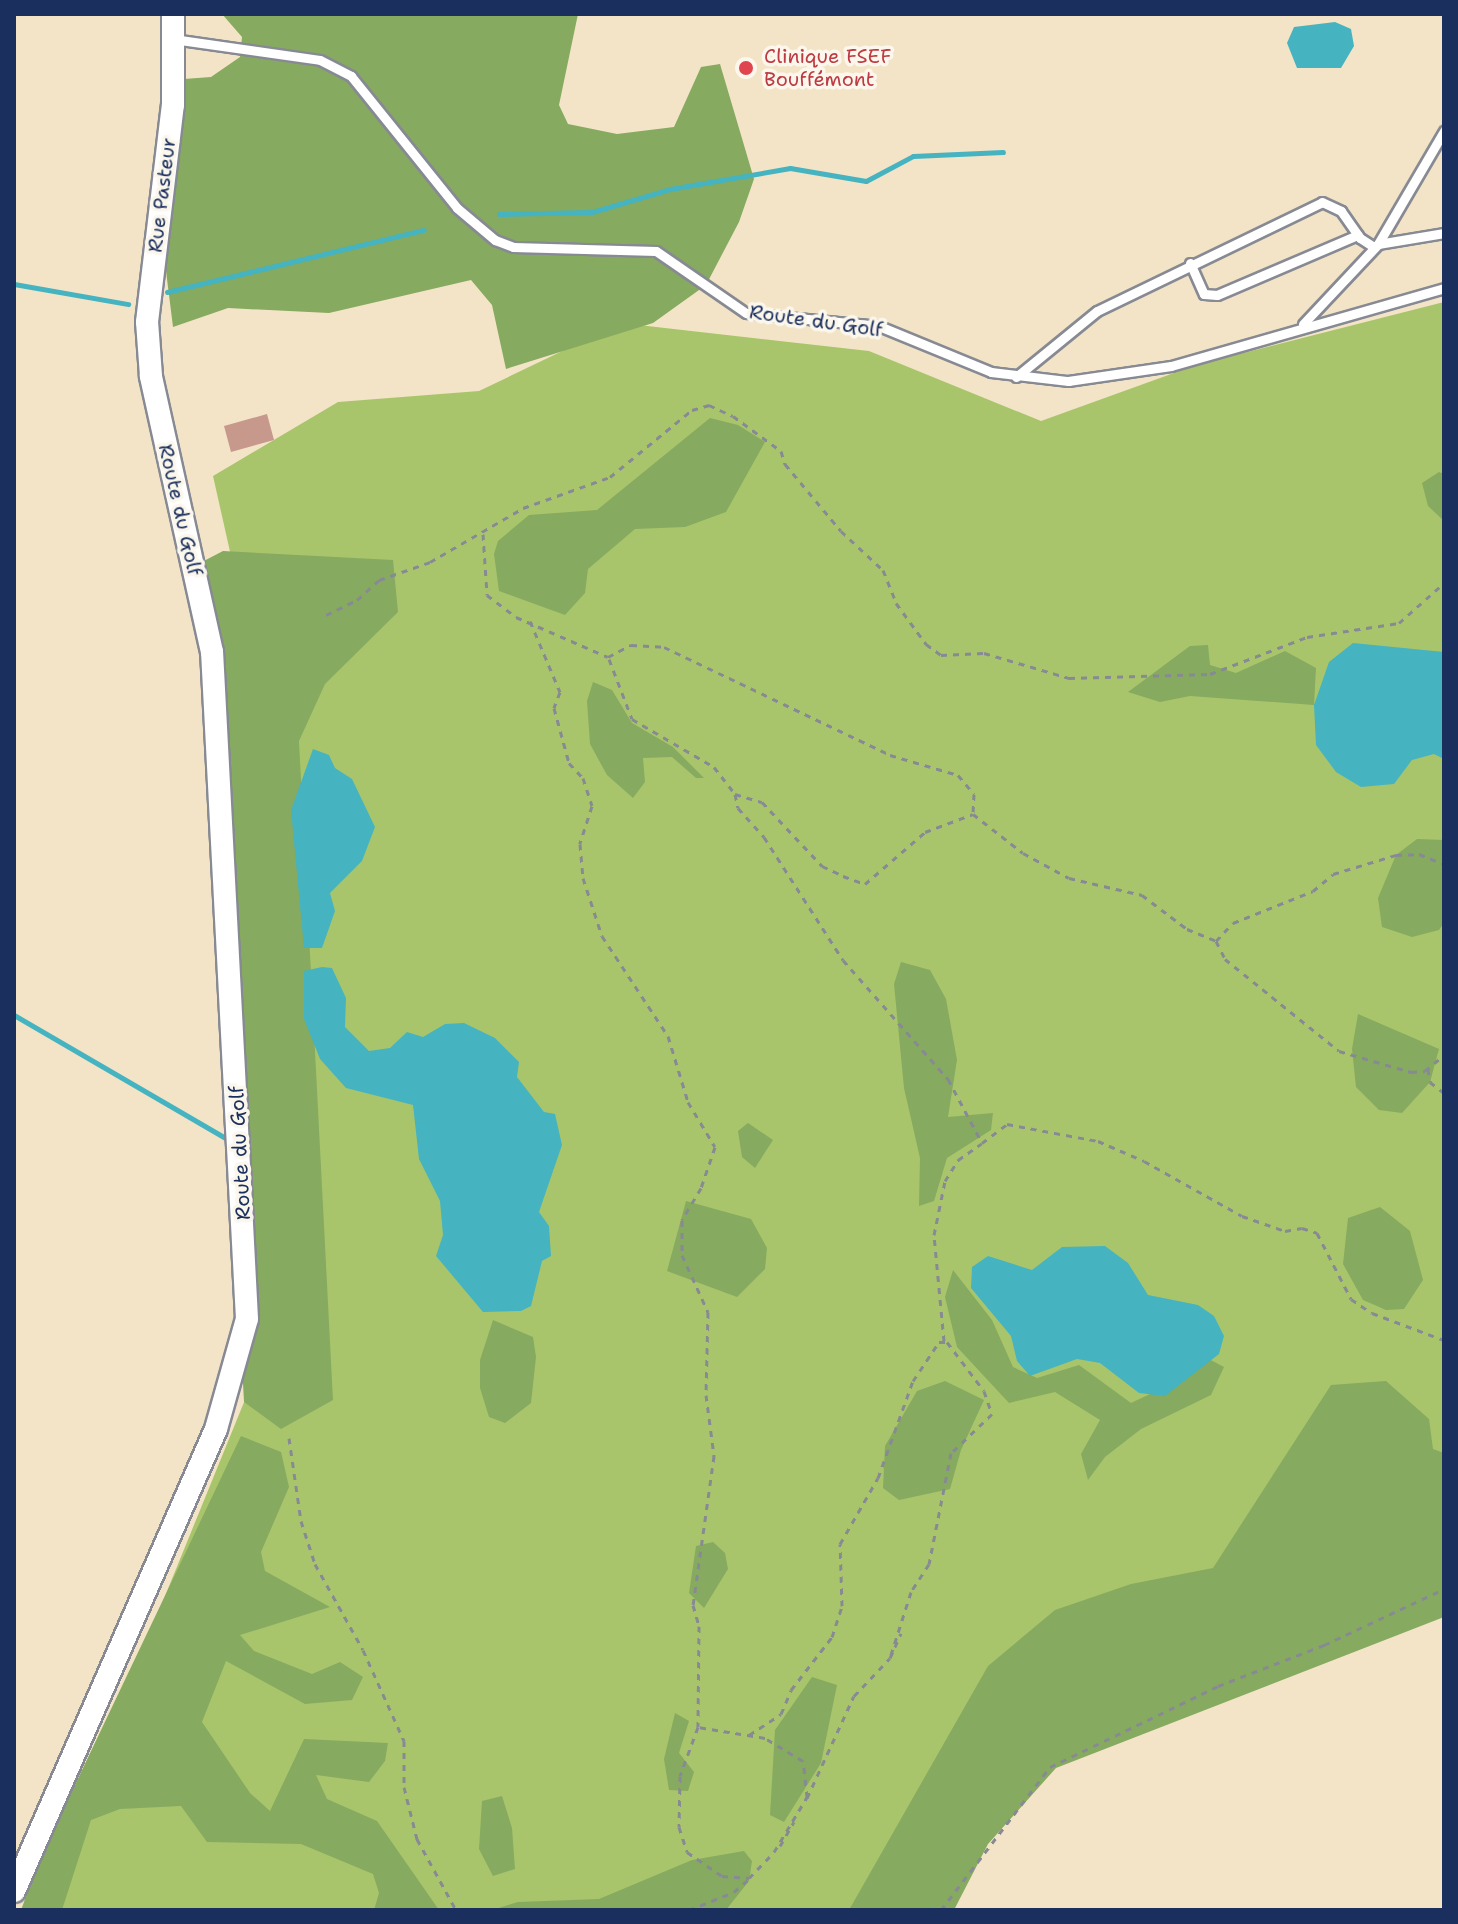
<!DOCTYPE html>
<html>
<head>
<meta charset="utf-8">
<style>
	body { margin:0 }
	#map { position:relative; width:1458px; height:1924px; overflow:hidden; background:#f3e4c8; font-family:"Shantell Sans",sans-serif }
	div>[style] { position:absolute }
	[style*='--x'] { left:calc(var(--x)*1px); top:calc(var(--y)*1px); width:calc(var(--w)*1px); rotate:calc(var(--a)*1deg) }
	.green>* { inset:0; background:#a9c56b }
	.forest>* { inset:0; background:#86aa5f }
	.water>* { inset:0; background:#45b3c0 }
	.stream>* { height:5px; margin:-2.5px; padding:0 2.5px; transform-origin:2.5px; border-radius:2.5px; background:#45b3c0 }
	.building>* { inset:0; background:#c7988c }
	.path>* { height:3px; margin-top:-1.5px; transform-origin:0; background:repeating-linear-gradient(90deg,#878a93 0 6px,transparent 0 12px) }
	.roads { filter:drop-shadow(2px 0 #878a93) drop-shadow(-2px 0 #878a93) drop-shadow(0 2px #878a93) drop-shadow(0 -2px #878a93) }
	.service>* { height:9px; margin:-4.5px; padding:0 4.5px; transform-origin:4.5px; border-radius:4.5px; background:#fff }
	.tertiary>* { height:22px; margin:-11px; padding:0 11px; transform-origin:11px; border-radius:11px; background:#fff }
	.dots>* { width:22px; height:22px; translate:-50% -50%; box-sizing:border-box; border:4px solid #fbf7ec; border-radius:50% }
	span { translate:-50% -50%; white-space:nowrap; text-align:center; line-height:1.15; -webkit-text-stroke:7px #fbf7ec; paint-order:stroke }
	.health-label { font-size:20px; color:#be3a42 }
	.left { translate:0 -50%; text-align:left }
	.street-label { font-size:20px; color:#1b2f5e }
	.frame { position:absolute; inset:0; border:16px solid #1b2f5e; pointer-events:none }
</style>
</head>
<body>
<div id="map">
	<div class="green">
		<div style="clip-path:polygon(1444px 302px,1444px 1518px,988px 1735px,866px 1910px,37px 1910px,271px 1336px,262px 694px,213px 476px,338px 402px,479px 391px,621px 323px,869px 351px,1041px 421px,1196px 365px)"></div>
	</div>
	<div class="forest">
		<div style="clip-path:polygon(222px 14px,578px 14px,559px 105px,568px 124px,617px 134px,674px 127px,701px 67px,720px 64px,754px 179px,739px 222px,706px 285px,653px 323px,506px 369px,492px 305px,471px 280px,329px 313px,228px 308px,173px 327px,165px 263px,184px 79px,211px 77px,240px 57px,242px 37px)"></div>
		<div style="clip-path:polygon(710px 418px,738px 425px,765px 442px,726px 512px,685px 527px,635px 529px,588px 569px,585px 593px,565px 615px,499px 591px,494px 554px,498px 541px,529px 515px,597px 510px)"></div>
		<div style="clip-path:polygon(1439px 472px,1444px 474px,1444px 521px,1428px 506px,1422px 483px)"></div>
		<div style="clip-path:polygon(223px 551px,393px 560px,398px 612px,325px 684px,299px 741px,333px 1400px,281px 1429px,244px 1402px,200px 563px)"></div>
		<div style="clip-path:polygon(1208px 645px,1210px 665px,1236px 673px,1285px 651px,1316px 668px,1314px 705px,1190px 696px,1160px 702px,1128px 692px,1190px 646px)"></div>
		<div style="clip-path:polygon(593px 682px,612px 690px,632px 723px,673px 747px,704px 778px,696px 778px,672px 757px,643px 758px,645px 782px,633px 798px,607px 775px,590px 744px,587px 701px)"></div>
		<div style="clip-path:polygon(1417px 839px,1444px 840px,1444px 923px,1439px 930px,1412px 937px,1382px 927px,1378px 898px,1396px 855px)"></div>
		<div style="clip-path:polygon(901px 962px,930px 970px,946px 999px,957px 1060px,948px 1117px,993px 1113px,991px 1130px,947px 1158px,934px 1201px,919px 1206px,920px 1158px,904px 1088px,894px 984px)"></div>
		<div style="clip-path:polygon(1358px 1014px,1439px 1049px,1430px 1082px,1402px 1113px,1379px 1110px,1356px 1087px,1352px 1049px)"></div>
		<div style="clip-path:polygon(748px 1123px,773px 1140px,755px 1168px,742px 1157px,738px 1131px)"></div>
		<div style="clip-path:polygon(686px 1201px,751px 1219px,767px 1248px,765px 1269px,737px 1297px,667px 1271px)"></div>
		<div style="clip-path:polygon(1380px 1207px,1410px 1231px,1423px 1280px,1404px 1309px,1386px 1310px,1363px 1300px,1343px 1264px,1348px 1218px)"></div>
		<div style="clip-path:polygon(953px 1270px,992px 1320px,1013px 1367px,1037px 1378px,1079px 1365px,1131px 1403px,1171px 1384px,1205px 1357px,1224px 1367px,1211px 1395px,1141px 1429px,1105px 1457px,1088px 1480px,1081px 1454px,1100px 1420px,1055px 1392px,1009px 1403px,957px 1347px,945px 1297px)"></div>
		<div style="clip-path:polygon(493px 1320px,533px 1337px,536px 1357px,531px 1403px,505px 1423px,489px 1417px,480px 1388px,480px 1360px)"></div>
		<div style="clip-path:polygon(945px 1381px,984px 1400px,961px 1450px,950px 1489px,899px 1500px,883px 1488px,885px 1446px,917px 1391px)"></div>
		<div style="clip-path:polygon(1386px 1381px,1429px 1419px,1433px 1449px,1444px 1453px,1444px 1617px,1056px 1768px,988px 1844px,954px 1910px,849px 1910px,988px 1666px,1055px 1610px,1131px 1584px,1213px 1568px,1331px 1385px)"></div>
		<div style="clip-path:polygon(241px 1436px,281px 1452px,289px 1487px,261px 1552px,265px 1571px,330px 1607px,240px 1635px,254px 1651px,312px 1674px,340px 1662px,363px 1677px,352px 1700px,305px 1704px,226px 1661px,202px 1722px,250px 1793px,270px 1811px,304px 1739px,388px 1743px,385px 1761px,369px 1782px,316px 1775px,327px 1799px,377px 1821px,439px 1910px,374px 1910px,379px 1893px,373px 1874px,301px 1844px,207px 1842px,181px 1806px,120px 1809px,91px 1820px,62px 1910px,21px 1910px,43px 1852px)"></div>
		<div style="clip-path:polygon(713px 1542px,725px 1553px,728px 1569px,704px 1608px,689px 1593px,696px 1546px)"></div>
		<div style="clip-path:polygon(812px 1677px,837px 1685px,821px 1763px,784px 1822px,770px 1815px,775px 1730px)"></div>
		<div style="clip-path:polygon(675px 1713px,689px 1721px,679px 1753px,694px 1772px,688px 1791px,669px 1790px,664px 1759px)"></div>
		<div style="clip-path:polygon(502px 1796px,512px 1828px,515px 1869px,493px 1876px,479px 1849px,482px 1801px)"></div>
		<div style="clip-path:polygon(744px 1851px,752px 1861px,749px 1881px,726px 1910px,492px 1910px,518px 1902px,599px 1899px,692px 1860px)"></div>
	</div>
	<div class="water">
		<div style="clip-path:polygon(1335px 22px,1351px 29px,1354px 46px,1341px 68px,1297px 68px,1287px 43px,1294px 27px)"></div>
		<div style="clip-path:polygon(1353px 643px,1444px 652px,1444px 759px,1434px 754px,1412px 760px,1394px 784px,1361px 787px,1336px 772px,1316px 745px,1314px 705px,1329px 662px)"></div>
		<div style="clip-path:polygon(313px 749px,329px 755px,335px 768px,352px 779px,375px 827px,362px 861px,330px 893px,335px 911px,322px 948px,304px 948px,291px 810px)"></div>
		<div style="clip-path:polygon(322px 967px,332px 968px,346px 998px,345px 1027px,369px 1051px,390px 1048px,407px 1032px,423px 1037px,445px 1024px,464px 1023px,495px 1038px,519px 1062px,517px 1077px,544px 1112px,555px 1114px,562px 1145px,539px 1212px,549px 1226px,551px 1256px,542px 1261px,531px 1306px,521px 1311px,483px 1312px,436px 1256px,443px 1235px,440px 1201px,419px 1159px,413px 1105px,346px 1088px,320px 1059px,304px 1019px,304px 971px)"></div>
		<div style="clip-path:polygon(1105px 1246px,1128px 1263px,1148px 1295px,1198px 1305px,1214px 1316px,1224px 1336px,1219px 1354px,1165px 1396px,1139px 1393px,1100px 1363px,1077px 1359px,1030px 1376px,1017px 1361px,1011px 1336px,971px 1288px,972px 1267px,988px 1256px,1032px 1270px,1062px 1247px)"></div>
	</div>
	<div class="stream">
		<div style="--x:499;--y:214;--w:93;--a:-1.2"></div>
		<div style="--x:592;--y:212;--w:81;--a:-16.4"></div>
		<div style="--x:670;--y:189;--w:122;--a:-9.9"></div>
		<div style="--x:790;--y:168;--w:77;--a:9.7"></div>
		<div style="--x:866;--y:181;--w:53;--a:-28"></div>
		<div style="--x:913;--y:156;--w:90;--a:-2.5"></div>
		<div style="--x:14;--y:284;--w:116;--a:10"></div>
		<div style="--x:167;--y:292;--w:264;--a:-13.6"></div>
		<div style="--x:14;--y:1015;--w:252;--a:30.2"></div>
	</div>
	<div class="building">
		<div style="clip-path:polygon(267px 414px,274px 440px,231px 452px,224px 426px)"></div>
	</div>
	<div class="path">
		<div style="--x:483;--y:534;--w:61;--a:86.2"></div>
		<div style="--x:487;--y:595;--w:36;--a:37"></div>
		<div style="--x:516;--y:617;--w:100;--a:23.5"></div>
		<div style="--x:608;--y:657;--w:26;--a:-28"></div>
		<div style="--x:631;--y:645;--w:33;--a:3"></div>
		<div style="--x:664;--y:647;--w:250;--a:25.5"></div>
		<div style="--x:890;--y:755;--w:71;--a:16.4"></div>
		<div style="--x:958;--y:775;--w:25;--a:50"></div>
		<div style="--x:974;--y:794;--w:20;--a:93"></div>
		<div style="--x:973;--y:814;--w:63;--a:38"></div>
		<div style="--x:1023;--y:853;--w:52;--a:28.5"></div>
		<div style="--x:1069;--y:878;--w:75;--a:13.1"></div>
		<div style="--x:1142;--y:895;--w:56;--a:37.1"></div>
		<div style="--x:1187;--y:929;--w:31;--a:22"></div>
		<div style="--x:1216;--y:941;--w:25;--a:-47"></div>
		<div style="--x:1233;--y:923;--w:86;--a:-21.8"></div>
		<div style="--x:1313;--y:891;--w:26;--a:-40"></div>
		<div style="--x:1333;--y:874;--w:66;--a:-16.8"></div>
		<div style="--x:1396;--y:855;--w:23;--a:-2"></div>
		<div style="--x:1419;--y:854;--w:27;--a:22"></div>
		<div style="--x:326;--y:615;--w:34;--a:-26"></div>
		<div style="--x:357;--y:600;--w:30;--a:-42"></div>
		<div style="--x:379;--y:580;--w:54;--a:-19.4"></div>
		<div style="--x:430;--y:562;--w:108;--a:-30.1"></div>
		<div style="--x:523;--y:508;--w:92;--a:-19.6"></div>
		<div style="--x:610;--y:477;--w:106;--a:-39.3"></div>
		<div style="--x:692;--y:410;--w:18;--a:-16"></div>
		<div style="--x:709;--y:405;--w:26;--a:25"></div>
		<div style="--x:733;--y:416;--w:59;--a:36.1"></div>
		<div style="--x:781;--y:451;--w:14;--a:73"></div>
		<div style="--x:785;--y:464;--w:87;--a:50.1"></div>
		<div style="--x:841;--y:531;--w:57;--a:42.9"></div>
		<div style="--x:883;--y:570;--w:35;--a:68"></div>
		<div style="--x:896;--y:603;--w:51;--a:53.8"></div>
		<div style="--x:926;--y:644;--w:19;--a:36"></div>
		<div style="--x:941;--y:655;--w:43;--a:-2.7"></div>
		<div style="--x:984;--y:653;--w:89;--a:16.4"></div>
		<div style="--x:1069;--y:678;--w:141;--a:-1.6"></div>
		<div style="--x:1210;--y:674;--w:104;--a:-20.9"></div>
		<div style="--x:1307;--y:637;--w:93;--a:-8.7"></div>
		<div style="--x:1399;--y:623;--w:60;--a:-41.6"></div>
		<div style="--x:530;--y:621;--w:77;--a:67.1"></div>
		<div style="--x:560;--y:692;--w:17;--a:111"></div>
		<div style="--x:554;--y:708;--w:57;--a:74.7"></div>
		<div style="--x:569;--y:763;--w:21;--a:47"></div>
		<div style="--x:583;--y:778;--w:29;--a:72"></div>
		<div style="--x:592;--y:806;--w:40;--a:108"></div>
		<div style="--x:580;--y:844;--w:34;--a:85"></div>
		<div style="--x:583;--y:878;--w:61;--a:71.9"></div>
		<div style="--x:602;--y:936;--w:120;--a:56.6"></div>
		<div style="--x:668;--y:1036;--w:69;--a:73.1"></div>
		<div style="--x:688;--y:1102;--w:52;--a:59"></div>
		<div style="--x:715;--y:1147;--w:43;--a:108.9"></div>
		<div style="--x:701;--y:1188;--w:37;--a:121"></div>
		<div style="--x:682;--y:1220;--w:35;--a:90"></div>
		<div style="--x:682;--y:1255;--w:63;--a:65.5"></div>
		<div style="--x:708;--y:1312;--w:83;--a:91.4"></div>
		<div style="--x:706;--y:1395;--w:62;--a:82.5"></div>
		<div style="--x:714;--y:1456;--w:150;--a:98"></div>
		<div style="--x:693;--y:1605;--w:22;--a:74"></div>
		<div style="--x:699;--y:1626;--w:101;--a:90.6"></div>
		<div style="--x:698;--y:1727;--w:52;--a:110.2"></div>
		<div style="--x:680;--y:1776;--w:51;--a:91.1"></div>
		<div style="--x:679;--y:1827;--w:26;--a:72"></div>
		<div style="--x:687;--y:1852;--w:42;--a:34.4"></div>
		<div style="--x:722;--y:1876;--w:27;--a:4"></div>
		<div style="--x:749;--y:1878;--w:36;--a:-46"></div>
		<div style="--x:774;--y:1852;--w:64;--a:-59"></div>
		<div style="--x:807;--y:1797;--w:36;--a:-96"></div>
		<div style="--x:803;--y:1761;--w:44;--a:-148.8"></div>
		<div style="--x:765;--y:1738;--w:68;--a:-170.7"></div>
		<div style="--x:609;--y:659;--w:64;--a:69"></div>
		<div style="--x:632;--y:719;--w:95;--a:30.3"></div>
		<div style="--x:714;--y:767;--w:34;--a:52"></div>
		<div style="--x:735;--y:794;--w:28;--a:17"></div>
		<div style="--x:762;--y:802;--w:88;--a:46.8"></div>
		<div style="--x:822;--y:866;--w:23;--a:25"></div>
		<div style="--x:843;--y:876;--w:23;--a:20"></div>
		<div style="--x:865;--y:884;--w:79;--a:-40.9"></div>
		<div style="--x:925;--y:832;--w:51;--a:-20.6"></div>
		<div style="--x:735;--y:794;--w:14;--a:78"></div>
		<div style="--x:738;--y:808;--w:39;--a:48"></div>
		<div style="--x:764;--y:837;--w:146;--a:57.3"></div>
		<div style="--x:843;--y:960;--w:159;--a:48.6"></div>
		<div style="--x:948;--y:1079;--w:72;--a:62"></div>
		<div style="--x:982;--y:1143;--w:31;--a:-37"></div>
		<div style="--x:1007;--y:1124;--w:93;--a:10.6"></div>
		<div style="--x:1098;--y:1141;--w:50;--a:23.5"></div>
		<div style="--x:1144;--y:1161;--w:112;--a:29.3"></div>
		<div style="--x:1242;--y:1216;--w:46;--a:19.2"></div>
		<div style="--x:1285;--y:1231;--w:17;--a:-10"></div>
		<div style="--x:1302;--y:1228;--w:16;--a:18"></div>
		<div style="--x:1317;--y:1233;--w:74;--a:62.7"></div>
		<div style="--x:1351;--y:1299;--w:25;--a:34"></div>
		<div style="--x:1372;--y:1313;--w:77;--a:20.6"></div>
		<div style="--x:1216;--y:941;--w:20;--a:63"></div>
		<div style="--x:1225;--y:959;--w:146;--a:38.9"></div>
		<div style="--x:1339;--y:1051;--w:75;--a:16.3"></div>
		<div style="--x:1411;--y:1072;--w:14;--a:-4"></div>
		<div style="--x:1425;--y:1071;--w:25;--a:-40"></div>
		<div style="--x:1428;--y:1069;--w:13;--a:81"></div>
		<div style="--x:1430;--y:1082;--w:18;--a:38"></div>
		<div style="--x:944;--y:1341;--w:106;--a:-95.4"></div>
		<div style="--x:934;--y:1235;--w:55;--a:-78.5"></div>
		<div style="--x:945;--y:1181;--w:25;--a:-58"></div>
		<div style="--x:958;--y:1160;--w:29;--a:-35"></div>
		<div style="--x:289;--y:1438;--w:84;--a:81.8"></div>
		<div style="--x:301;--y:1521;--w:45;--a:72"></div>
		<div style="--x:315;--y:1564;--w:98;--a:60.8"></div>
		<div style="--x:363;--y:1650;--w:100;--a:65.7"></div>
		<div style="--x:404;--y:1741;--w:46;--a:90"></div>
		<div style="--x:404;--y:1787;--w:54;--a:76"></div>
		<div style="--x:417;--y:1839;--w:81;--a:61.2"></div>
		<div style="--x:749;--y:1735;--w:38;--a:-33"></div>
		<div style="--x:781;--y:1714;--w:26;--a:-67"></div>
		<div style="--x:791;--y:1690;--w:67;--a:-52.3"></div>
		<div style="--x:832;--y:1637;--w:33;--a:-72"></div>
		<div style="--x:842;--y:1606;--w:62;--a:-91.8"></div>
		<div style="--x:840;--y:1544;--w:76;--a:-60.1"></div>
		<div style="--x:878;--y:1478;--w:103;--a:-70.2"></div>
		<div style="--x:913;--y:1381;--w:47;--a:-56.3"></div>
		<div style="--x:939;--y:1342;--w:8;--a:0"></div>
		<div style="--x:947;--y:1342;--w:61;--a:52.9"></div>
		<div style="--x:984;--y:1391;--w:24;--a:71"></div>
		<div style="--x:992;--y:1414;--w:57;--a:136.4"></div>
		<div style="--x:951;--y:1453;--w:113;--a:101.2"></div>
		<div style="--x:929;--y:1564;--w:33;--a:123"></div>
		<div style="--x:911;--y:1592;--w:69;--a:107.7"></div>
		<div style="--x:890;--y:1658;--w:27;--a:-66"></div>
		<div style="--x:807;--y:1798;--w:112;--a:-65.3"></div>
		<div style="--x:854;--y:1696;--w:52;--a:-46.5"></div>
		<div style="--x:780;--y:1846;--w:28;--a:-60"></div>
		<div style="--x:689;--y:1910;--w:48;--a:-21.8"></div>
		<div style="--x:734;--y:1892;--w:20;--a:-41"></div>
		<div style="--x:941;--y:1910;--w:180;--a:-52.7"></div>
		<div style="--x:1050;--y:1767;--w:187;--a:-25.7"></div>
		<div style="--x:1218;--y:1686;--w:114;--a:-21.1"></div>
		<div style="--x:1324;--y:1645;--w:132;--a:-25"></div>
	</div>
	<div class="roads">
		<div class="service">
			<div style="--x:173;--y:39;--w:148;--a:8.1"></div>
			<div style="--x:320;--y:60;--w:35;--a:27"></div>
			<div style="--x:351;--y:76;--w:169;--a:51.2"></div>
			<div style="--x:457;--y:208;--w:50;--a:40.1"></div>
			<div style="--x:495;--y:240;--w:19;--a:21"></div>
			<div style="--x:513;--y:247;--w:143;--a:1.6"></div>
			<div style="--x:656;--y:251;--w:109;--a:34.6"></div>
			<div style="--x:746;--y:313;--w:134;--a:5.6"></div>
			<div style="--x:879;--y:326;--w:121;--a:22.3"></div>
			<div style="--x:991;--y:372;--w:78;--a:6.7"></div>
			<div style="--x:1068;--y:381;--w:104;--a:-8.3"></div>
			<div style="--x:1171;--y:366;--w:284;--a:-15.9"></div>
			<div style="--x:1378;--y:244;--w:131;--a:-59.7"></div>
			<div style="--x:1190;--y:263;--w:34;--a:66"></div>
			<div style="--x:1204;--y:294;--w:13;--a:4"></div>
			<div style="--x:1217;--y:295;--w:153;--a:-23.1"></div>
			<div style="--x:1303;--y:324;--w:110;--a:-46.8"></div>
			<div style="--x:1378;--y:244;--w:67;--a:-9.5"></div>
			<div style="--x:1016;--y:377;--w:104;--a:-39.2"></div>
			<div style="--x:1097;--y:311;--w:250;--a:-25.8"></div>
			<div style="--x:1322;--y:202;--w:21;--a:25"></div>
			<div style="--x:1341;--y:211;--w:33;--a:55"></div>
			<div style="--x:1360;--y:238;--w:17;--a:33"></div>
		</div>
		<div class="tertiary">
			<div style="--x:14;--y:1891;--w:504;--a:-66.38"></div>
			<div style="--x:216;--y:1429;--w:114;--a:-74.3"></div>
			<div style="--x:247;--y:1319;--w:668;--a:-93"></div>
			<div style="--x:212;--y:652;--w:283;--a:-102.5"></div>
			<div style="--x:151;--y:376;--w:54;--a:-94.2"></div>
			<div style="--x:147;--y:322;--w:219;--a:-83.2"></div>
			<div style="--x:173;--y:105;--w:91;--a:-90"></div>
		</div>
	</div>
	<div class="dots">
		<div style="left:746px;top:68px;background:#e0444e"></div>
	</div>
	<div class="health-label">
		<span class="left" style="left:764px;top:68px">Clinique FSEF<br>Bouffémont</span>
	</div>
	<div class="street-label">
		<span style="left:162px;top:195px;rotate:-83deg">Rue Pasteur</span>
		<span style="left:816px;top:321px;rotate:8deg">Route du Golf</span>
		<span style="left:180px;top:510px;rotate:77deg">Route du Golf</span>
		<span style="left:240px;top:1153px;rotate:-93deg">Route du Golf</span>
	</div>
	<div class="frame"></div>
</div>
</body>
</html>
